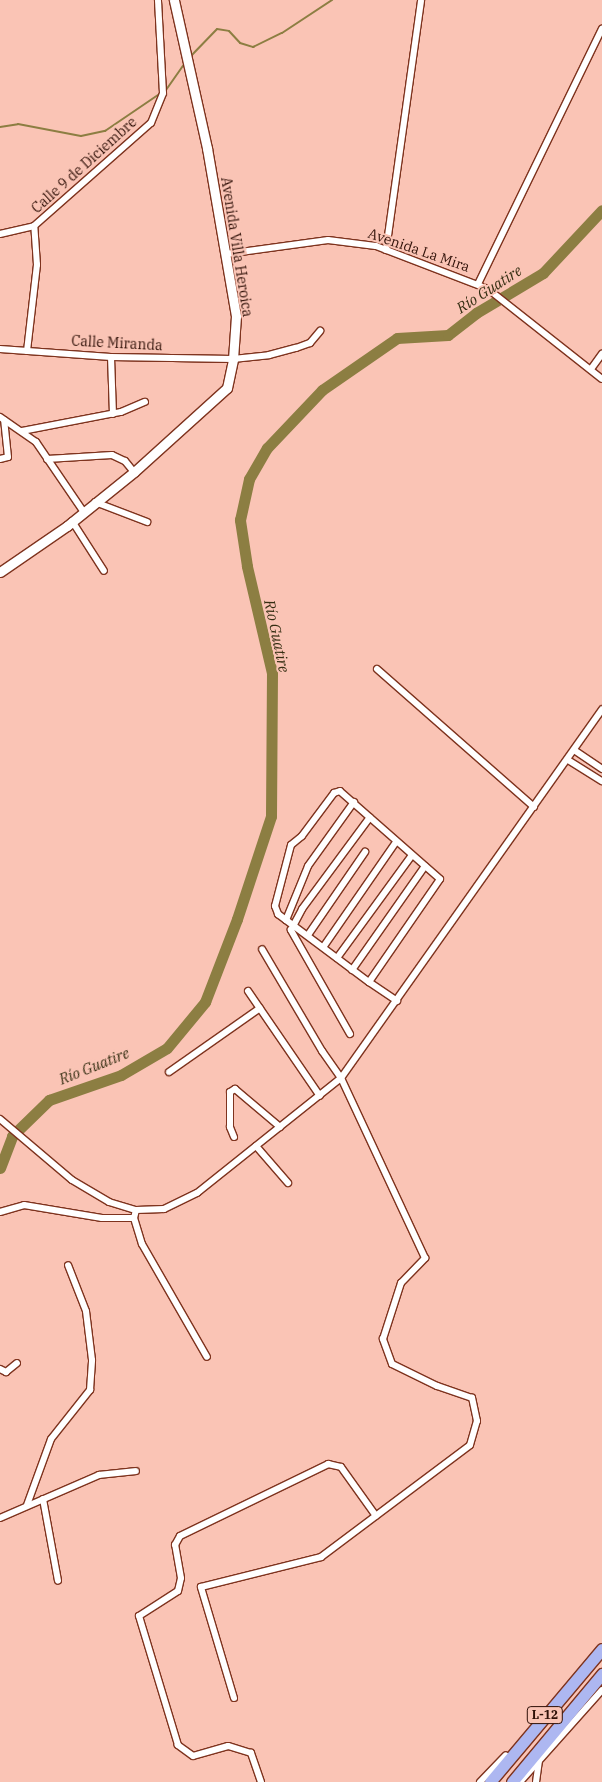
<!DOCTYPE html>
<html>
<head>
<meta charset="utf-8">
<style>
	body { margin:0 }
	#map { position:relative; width:602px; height:1782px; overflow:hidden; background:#fac4b5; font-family:"IBM Plex Serif",serif }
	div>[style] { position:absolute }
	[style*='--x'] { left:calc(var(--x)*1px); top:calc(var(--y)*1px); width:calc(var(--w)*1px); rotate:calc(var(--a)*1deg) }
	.stream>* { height:2px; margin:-1px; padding:0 1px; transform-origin:1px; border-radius:1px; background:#8c7e42 }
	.river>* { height:11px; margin:-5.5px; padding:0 5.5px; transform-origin:5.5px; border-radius:5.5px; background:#8c7e42 }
	.roads { filter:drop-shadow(1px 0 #7e331e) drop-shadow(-1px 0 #7e331e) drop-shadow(0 1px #7e331e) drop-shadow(0 -1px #7e331e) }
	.street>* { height:6px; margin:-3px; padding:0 3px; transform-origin:3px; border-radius:3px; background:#fff }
	.secondary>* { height:9px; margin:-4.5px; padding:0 4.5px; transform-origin:4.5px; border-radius:4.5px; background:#fff }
	.highway>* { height:11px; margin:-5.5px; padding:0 5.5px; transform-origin:5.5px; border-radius:5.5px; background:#adb7f1 }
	span { translate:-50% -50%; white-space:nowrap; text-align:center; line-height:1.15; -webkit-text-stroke:4px #fac4b5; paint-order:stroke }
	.shield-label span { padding:1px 4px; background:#fac4b5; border:1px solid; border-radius:4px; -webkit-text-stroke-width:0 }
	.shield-label { font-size:12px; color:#2f1007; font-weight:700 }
	.street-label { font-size:14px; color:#2f1007 }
	.water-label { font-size:15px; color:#352e12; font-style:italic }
</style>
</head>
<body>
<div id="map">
	<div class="stream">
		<div style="--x:189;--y:58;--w:40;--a:-46"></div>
		<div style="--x:217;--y:29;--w:12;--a:9"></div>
		<div style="--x:229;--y:31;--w:16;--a:47"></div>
		<div style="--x:240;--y:43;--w:14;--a:17"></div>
		<div style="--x:253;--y:47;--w:32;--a:-26"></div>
		<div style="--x:282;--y:33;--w:60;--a:-33.4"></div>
		<div style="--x:166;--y:90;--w:33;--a:-55"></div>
		<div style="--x:0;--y:127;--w:18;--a:-9"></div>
		<div style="--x:18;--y:124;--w:64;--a:10.8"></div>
		<div style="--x:81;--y:136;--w:25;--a:-12"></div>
		<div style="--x:105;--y:131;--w:68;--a:-34.2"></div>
	</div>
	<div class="river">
		<div style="--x:0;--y:1168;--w:34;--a:-69"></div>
		<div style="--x:12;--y:1136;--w:52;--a:-44.2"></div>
		<div style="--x:49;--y:1100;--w:76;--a:-19.1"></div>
		<div style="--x:121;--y:1075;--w:53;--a:-30.4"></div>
		<div style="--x:167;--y:1048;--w:60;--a:-50.4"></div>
		<div style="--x:205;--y:1002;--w:89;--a:-68.9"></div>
		<div style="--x:237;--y:919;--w:108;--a:-71.7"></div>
		<div style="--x:271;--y:816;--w:143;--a:-89.6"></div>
		<div style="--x:272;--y:673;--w:110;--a:-103.2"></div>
		<div style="--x:247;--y:566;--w:47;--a:-98.7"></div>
		<div style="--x:240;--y:520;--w:42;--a:-77.6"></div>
		<div style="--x:249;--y:479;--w:36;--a:-60"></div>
		<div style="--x:267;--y:448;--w:80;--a:-46.5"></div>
		<div style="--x:322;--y:390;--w:91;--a:-34.7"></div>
		<div style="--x:397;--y:338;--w:51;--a:-3.4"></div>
		<div style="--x:448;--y:335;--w:36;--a:-38"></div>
		<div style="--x:476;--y:313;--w:78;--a:-30.8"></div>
		<div style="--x:543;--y:273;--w:86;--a:-46.9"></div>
	</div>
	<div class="roads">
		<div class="street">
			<div style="--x:0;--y:234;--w:35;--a:-13"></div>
			<div style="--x:34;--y:226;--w:156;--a:-41.4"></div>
			<div style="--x:151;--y:123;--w:32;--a:-68"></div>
			<div style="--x:163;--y:93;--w:93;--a:-93.1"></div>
			<div style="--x:386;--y:250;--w:252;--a:-82"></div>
			<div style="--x:226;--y:254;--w:103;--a:-7.8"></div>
			<div style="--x:328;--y:240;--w:48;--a:7.1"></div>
			<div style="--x:376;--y:246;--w:120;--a:21"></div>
			<div style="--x:488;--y:289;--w:145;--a:38.3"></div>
			<div style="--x:478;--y:284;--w:284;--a:-64.1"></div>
			<div style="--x:0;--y:349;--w:111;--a:4.1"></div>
			<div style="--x:111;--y:357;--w:122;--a:0.9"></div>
			<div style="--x:233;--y:359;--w:36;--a:-6"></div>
			<div style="--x:269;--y:355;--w:28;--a:-15"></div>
			<div style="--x:296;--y:348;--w:15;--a:-20"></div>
			<div style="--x:310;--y:343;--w:16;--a:-50"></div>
			<div style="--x:27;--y:351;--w:87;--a:-83.4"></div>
			<div style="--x:37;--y:265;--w:39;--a:-94"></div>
			<div style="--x:111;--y:357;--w:57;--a:88"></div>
			<div style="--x:591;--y:369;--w:19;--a:-54"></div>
			<div style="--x:0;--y:417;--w:44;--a:34.8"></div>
			<div style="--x:36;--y:442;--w:83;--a:55.7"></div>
			<div style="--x:22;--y:431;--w:101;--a:-10.9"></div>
			<div style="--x:121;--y:412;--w:26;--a:-23"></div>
			<div style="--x:0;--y:459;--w:8;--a:-14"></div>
			<div style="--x:8;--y:457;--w:37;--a:-96"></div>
			<div style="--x:47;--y:459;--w:65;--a:-3.5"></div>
			<div style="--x:112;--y:455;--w:14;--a:25"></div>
			<div style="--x:125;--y:461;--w:14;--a:51"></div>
			<div style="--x:95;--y:502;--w:56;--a:21"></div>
			<div style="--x:72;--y:521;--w:59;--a:57.4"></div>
			<div style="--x:377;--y:669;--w:209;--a:41.3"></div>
			<div style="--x:574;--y:750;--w:34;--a:34"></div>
			<div style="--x:568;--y:760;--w:40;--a:32"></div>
			<div style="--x:286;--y:920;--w:58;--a:-67.8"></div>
			<div style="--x:308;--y:866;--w:79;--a:-54.3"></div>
			<div style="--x:308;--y:935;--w:101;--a:-55.5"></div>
			<div style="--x:324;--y:946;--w:126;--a:-55.3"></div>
			<div style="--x:337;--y:958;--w:127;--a:-53.9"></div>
			<div style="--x:352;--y:970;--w:127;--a:-54.9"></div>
			<div style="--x:369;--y:982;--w:125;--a:-55.4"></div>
			<div style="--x:440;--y:879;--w:133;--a:-138.7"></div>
			<div style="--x:340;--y:791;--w:6;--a:162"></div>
			<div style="--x:334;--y:793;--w:54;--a:126.7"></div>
			<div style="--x:302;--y:836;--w:14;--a:141"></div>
			<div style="--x:291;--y:845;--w:63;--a:104.7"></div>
			<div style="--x:275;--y:906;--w:9;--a:69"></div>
			<div style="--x:278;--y:914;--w:10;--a:37"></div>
			<div style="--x:286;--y:920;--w:104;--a:36.8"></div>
			<div style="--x:369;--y:982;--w:34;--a:34"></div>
			<div style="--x:248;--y:991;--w:127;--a:55.6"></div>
			<div style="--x:350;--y:1034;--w:120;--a:-119.6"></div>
			<div style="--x:291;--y:930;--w:24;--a:-62"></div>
			<div style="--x:302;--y:909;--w:114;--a:-53.5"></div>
			<div style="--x:169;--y:1072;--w:111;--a:-35.1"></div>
			<div style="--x:0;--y:1119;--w:94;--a:40.3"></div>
			<div style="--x:72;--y:1180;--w:43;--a:30.7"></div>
			<div style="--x:109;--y:1202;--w:28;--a:17"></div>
			<div style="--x:136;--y:1210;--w:28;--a:-2"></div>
			<div style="--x:164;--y:1209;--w:37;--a:-26"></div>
			<div style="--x:197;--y:1193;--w:184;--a:-38.6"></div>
			<div style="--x:341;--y:1078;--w:452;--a:-54.7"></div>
			<div style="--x:234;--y:1137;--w:11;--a:-112"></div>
			<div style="--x:230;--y:1127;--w:35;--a:-90"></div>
			<div style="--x:230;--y:1092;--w:6;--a:-31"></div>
			<div style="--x:235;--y:1089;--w:59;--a:40.2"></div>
			<div style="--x:256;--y:1146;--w:49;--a:49.1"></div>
			<div style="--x:136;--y:1210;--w:8;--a:104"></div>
			<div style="--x:134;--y:1218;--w:27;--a:73"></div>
			<div style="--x:142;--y:1244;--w:130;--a:60.1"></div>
			<div style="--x:0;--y:1212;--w:25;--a:-16"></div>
			<div style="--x:24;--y:1205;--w:79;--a:9.5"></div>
			<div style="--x:102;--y:1218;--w:32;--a:0"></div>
			<div style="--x:0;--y:1369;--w:7;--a:27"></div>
			<div style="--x:6;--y:1372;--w:14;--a:-39"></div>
			<div style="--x:43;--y:1499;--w:83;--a:79.6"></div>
			<div style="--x:27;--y:1505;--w:70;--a:-70"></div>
			<div style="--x:51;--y:1439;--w:63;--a:-51.5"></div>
			<div style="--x:90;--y:1390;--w:30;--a:-86"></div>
			<div style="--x:92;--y:1360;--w:49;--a:-97"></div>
			<div style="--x:86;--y:1311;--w:49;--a:-111.4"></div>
			<div style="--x:0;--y:1518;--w:108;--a:-23.5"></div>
			<div style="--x:99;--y:1475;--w:37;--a:-6"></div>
			<div style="--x:234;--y:1698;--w:116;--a:-106.6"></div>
			<div style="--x:201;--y:1587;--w:124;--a:-14"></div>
			<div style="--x:321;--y:1557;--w:186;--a:-36.9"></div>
			<div style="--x:470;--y:1445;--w:25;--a:-74"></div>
			<div style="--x:477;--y:1421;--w:24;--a:-102"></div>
			<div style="--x:472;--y:1398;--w:37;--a:-161"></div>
			<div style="--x:437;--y:1386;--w:50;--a:-153.9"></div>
			<div style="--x:392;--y:1364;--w:27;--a:-110"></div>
			<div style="--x:383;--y:1339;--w:59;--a:-72.2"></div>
			<div style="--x:401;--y:1283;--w:35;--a:-46"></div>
			<div style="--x:425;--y:1258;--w:199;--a:-115"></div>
			<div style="--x:341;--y:1078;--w:33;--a:-125"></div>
			<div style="--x:322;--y:1051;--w:118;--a:-120.5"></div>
			<div style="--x:261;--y:1782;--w:31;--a:-109"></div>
			<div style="--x:251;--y:1753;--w:24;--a:-163"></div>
			<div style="--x:228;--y:1746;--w:36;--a:164"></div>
			<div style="--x:193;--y:1756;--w:19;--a:-144"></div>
			<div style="--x:178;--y:1745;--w:135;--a:-106.8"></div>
			<div style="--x:139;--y:1616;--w:46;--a:-32.7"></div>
			<div style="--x:178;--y:1591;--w:13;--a:-77"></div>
			<div style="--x:181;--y:1578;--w:34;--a:-100"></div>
			<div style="--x:175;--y:1545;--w:10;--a:-61"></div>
			<div style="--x:180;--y:1536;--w:165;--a:-25.9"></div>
			<div style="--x:328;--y:1464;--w:13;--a:13"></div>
			<div style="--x:341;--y:1467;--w:60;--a:54.5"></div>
			<div style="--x:480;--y:1782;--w:37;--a:-46"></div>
			<div style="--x:520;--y:1782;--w:123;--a:-48.3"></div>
			<div style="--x:536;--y:1782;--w:21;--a:-82"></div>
		</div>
		<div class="secondary">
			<div style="--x:0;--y:572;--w:81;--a:-34.5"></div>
			<div style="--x:67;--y:526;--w:86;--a:-38.9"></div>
			<div style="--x:134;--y:472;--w:125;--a:-42.1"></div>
			<div style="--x:227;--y:388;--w:30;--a:-78"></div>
			<div style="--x:233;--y:359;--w:43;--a:-86"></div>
			<div style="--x:236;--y:316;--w:170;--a:-99.8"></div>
			<div style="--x:207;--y:148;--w:152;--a:-102.6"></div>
		</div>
		<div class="highway">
			<div style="--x:490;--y:1782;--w:174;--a:-49.9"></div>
			<div style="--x:512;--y:1782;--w:141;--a:-50.2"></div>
		</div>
	</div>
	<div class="shield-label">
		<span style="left:545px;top:1715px">L-12</span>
	</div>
	<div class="street-label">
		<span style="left:84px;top:165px;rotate:-42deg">Calle 9 de Diciembre</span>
		<span style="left:237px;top:247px;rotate:81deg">Avenida Villa Heroica</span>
		<span style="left:419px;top:250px;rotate:19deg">Avenida La Mira</span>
		<span style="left:117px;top:343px;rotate:3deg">Calle Miranda</span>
	</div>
	<div class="water-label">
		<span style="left:489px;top:289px;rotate:-33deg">Río Guatire</span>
		<span style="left:277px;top:636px;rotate:78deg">Río Guatire</span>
		<span style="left:94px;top:1066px;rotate:-22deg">Río Guatire</span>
	</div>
</div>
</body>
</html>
